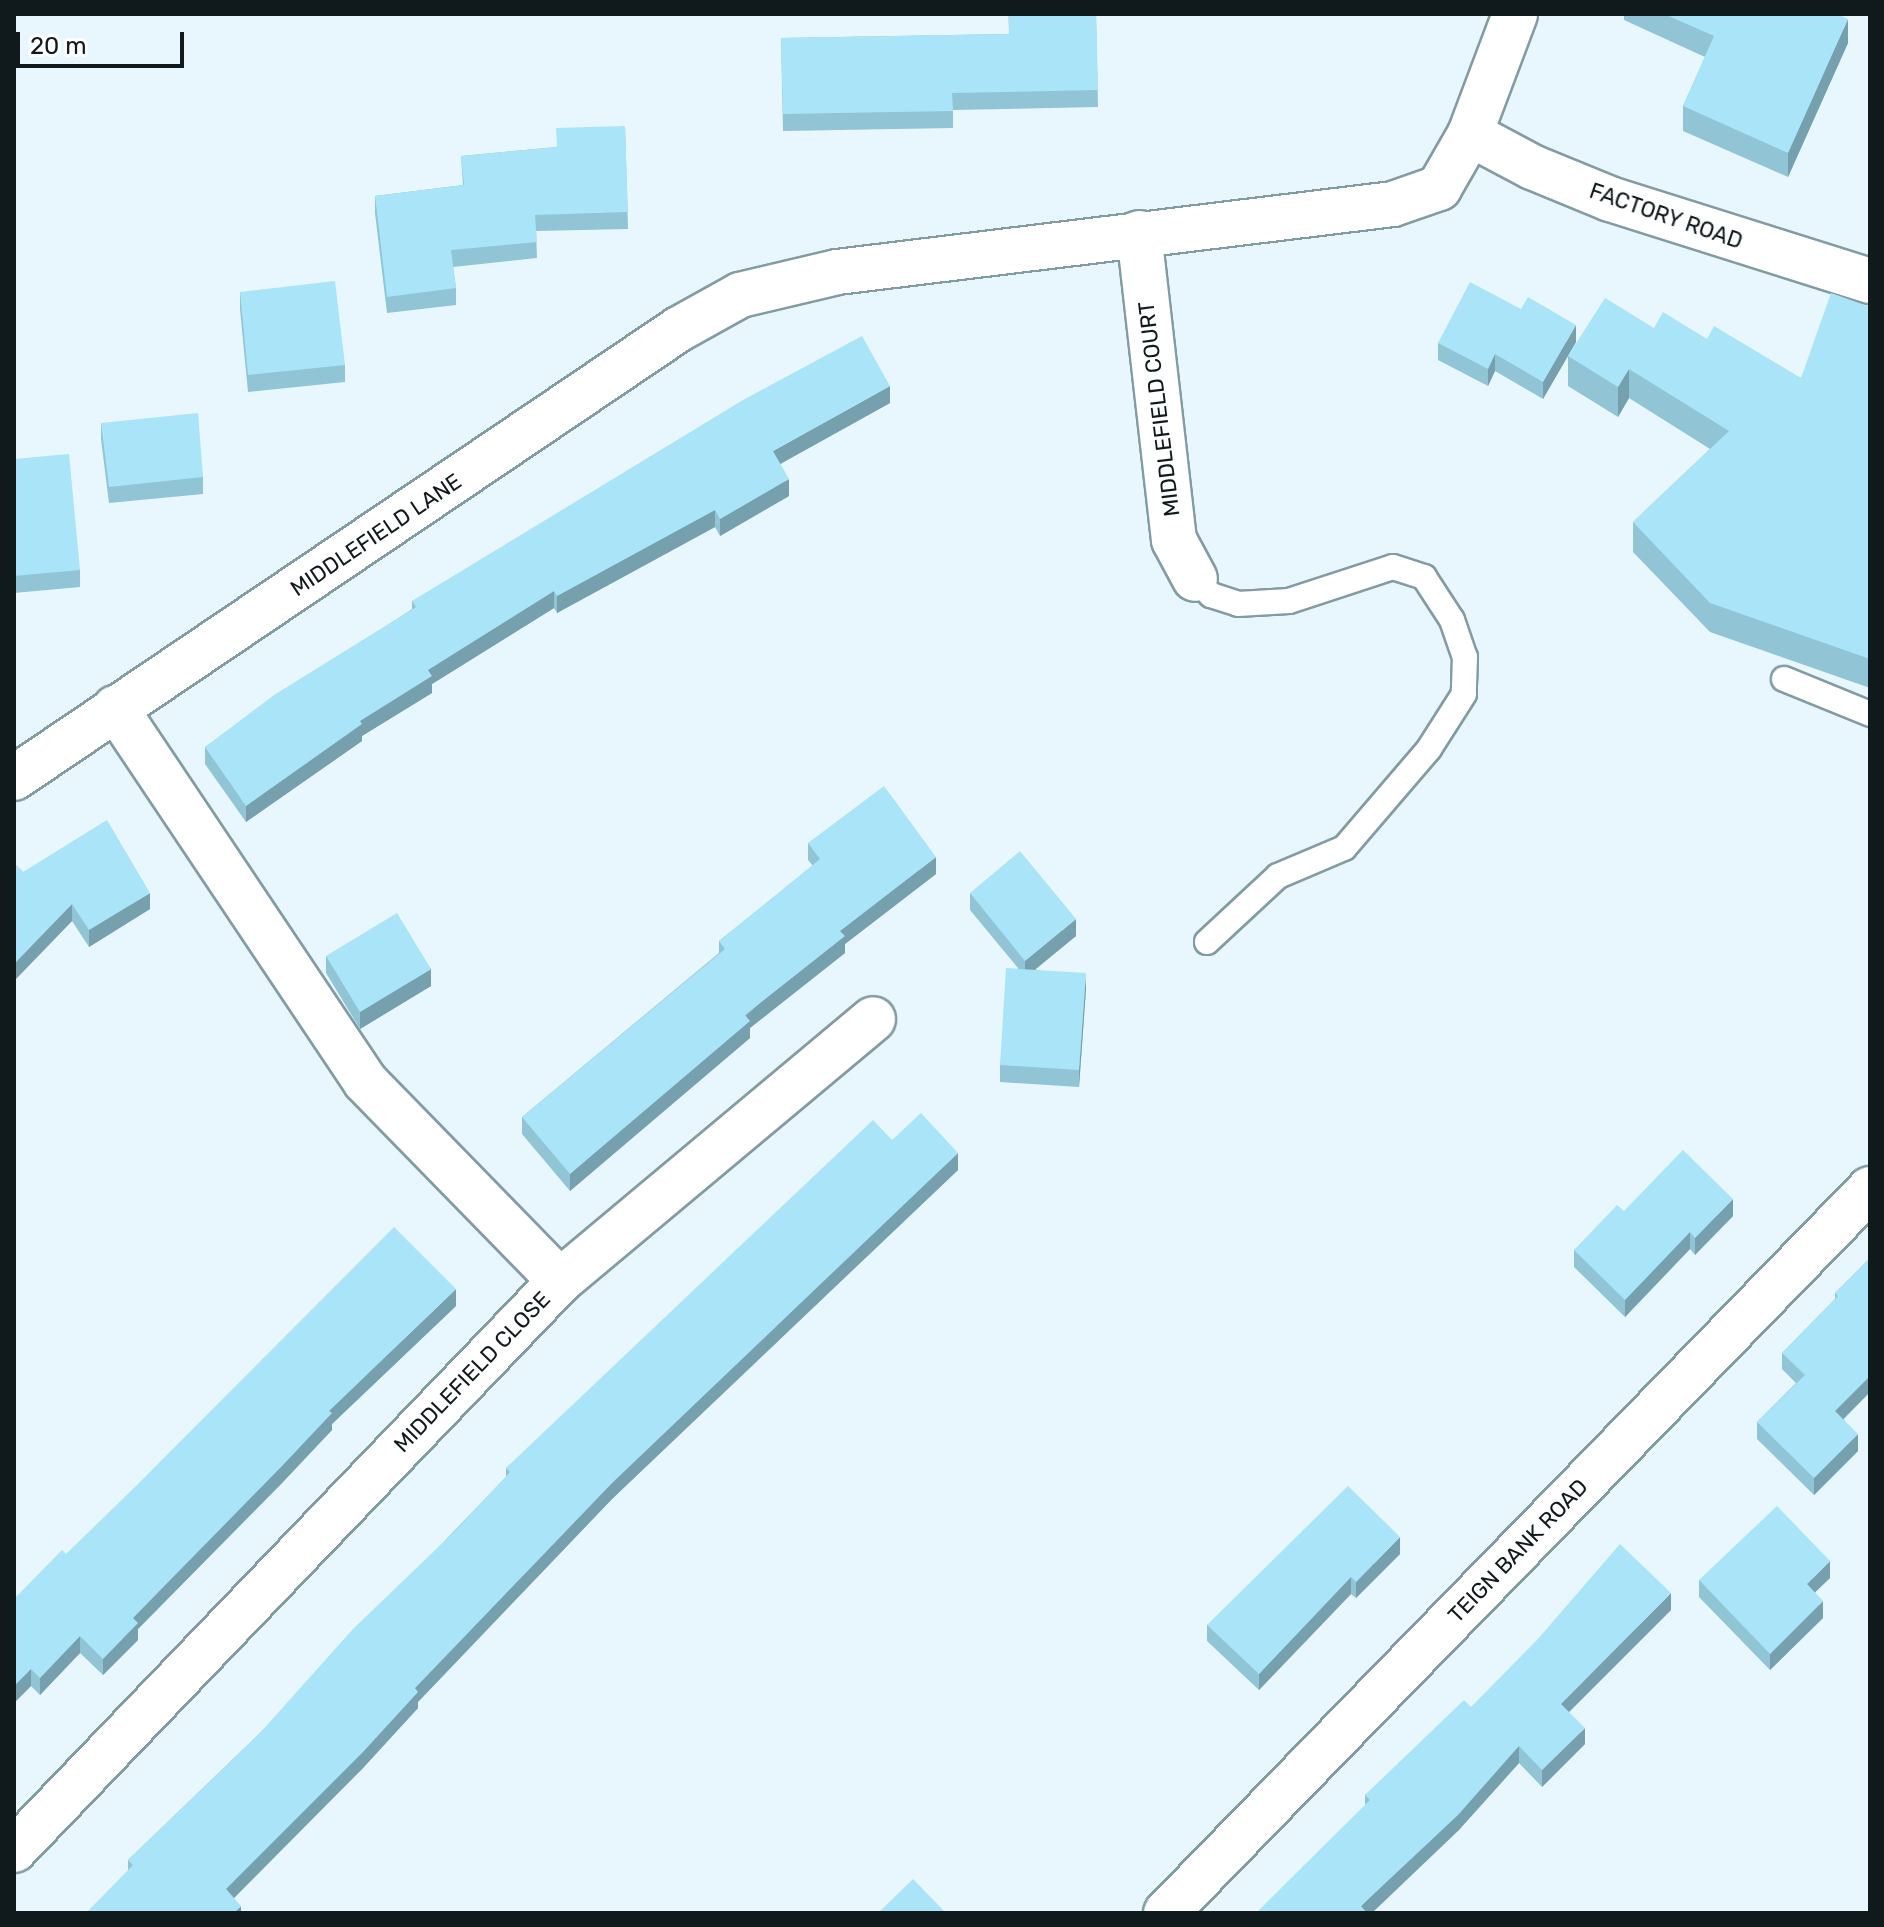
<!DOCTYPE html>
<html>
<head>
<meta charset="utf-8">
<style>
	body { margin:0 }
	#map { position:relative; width:1884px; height:1927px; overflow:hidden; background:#e8f7fd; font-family:Rubik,sans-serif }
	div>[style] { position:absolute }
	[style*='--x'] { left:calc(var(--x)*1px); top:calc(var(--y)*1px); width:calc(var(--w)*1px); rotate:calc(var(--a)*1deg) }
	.roads { filter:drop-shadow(2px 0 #839ba3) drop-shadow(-2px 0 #839ba3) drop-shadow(0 2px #839ba3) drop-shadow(0 -2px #839ba3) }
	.service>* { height:24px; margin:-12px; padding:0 12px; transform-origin:12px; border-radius:12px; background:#fff }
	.minor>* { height:44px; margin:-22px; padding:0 22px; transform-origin:22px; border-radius:22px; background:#fff }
	.wall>* { inset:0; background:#91c4d5 }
	.shaded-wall>* { inset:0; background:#76a0ae }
	.building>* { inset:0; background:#a9e4f8 }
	span { translate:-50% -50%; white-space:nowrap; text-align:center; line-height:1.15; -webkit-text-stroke:7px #fff; paint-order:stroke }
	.street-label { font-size:22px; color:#10191c }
	.frame { position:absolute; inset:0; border:16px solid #10191c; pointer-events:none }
	.scale { position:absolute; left:16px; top:32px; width:168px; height:36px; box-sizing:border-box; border:4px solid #10191c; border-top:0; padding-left:10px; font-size:24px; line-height:28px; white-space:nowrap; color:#10191c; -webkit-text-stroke:6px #fff; paint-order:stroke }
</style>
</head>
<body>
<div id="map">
	<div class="roads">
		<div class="service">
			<div style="--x:1195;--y:579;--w:23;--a:45"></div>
			<div style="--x:1211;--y:595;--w:28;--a:18"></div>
			<div style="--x:1238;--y:604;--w:51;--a:-3.4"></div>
			<div style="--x:1289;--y:601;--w:109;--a:-18.1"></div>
			<div style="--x:1393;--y:567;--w:33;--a:18"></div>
			<div style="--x:1424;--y:577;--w:51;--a:56.9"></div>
			<div style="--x:1452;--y:620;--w:39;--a:71"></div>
			<div style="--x:1465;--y:657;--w:37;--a:92"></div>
			<div style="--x:1464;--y:694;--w:65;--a:122.5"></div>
			<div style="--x:1429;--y:749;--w:130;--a:130.6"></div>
			<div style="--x:1344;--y:848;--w:72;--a:157"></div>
			<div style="--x:1278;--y:876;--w:97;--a:137.1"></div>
			<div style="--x:1784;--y:679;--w:93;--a:22.1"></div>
		</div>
		<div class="minor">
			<div style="--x:1470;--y:134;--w:70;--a:28"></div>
			<div style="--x:1532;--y:167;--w:84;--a:22.3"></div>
			<div style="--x:1610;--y:199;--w:273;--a:17.5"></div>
			<div style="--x:1139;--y:233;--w:309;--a:83.5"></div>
			<div style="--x:1174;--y:540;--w:44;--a:61.7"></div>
			<div style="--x:14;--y:778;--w:802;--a:-34.03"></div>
			<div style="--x:679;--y:329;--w:70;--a:-29.1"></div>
			<div style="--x:740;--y:295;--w:100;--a:-13.3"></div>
			<div style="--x:837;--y:272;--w:560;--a:-6.97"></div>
			<div style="--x:1393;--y:204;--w:49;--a:-19.2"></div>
			<div style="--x:1439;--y:188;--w:62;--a:-60.1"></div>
			<div style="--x:1470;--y:134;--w:128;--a:-69.4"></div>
			<div style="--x:560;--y:1281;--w:408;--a:-39.9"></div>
			<div style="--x:14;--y:1850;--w:789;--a:-46.18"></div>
			<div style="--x:560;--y:1281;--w:279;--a:-134.3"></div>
			<div style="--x:365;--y:1081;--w:449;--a:-123.8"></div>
			<div style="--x:1166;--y:1913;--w:1010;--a:-45.8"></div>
		</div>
	</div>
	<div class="wall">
		<div style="clip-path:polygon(1096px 14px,1098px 107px,953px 110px,953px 128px,783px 131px,781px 38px,1008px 34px)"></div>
		<div style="clip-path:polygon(1624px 14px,1837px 14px,1848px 43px,1788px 177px,1683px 131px,1683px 106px,1705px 57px,1624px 20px)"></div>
		<div style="clip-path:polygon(625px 126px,628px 229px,536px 231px,537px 258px,453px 267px,456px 288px,456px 305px,387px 313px,375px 213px,375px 196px,463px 185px,461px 156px,556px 147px)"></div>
		<div style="clip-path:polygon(240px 292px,345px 365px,345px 382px,248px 392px,240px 309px)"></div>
		<div style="clip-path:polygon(1870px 307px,1870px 688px,1710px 632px,1633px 552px,1633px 522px,1710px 449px,1629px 398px,1618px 417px,1568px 386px,1568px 356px,1654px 328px,1707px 339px,1801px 378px)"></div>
		<div style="clip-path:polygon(1576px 342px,1543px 399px,1495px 371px,1488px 386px,1438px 360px,1438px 343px)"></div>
		<div style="clip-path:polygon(890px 403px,780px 464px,789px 496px,720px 536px,715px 527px,557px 613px,554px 608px,432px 684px,432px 693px,362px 736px,362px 741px,246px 822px,205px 764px,205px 747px,412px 609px,412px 601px)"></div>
		<div style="clip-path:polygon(101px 423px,203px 477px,203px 494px,109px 503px,101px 439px)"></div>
		<div style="clip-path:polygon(14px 459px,80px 570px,80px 587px,14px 593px)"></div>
		<div style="clip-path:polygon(808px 843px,936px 874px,845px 944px,845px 953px,750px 1028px,750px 1038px,570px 1191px,522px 1134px,522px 1117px,719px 953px,719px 941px,813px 866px,808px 860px)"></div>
		<div style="clip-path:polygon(14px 863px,23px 872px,150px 909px,89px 947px,72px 921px,14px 981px)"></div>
		<div style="clip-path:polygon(970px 893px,1076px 936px,1035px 969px,1086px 989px,1079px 1087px,1000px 1082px,1000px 1065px,1018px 968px,970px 910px)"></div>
		<div style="clip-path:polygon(326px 956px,431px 986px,360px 1029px,326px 973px)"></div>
		<div style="clip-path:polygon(892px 1140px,958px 1170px,612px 1499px,418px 1702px,418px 1708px,363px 1768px,234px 1898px,241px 1913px,128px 1871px,128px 1860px,260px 1733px,506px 1477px,506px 1468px)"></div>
		<div style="clip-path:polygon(1624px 1211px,1733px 1216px,1695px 1255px,1690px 1249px,1625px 1317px,1574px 1267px,1574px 1250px)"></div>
		<div style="clip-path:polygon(1870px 1258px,1870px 1392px,1844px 1419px,1858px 1451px,1814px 1495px,1757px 1439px,1757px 1422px,1796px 1383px,1782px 1369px,1782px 1353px,1835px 1299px,1835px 1293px)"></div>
		<div style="clip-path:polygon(456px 1306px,332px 1424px,332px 1430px,282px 1483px,138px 1629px,138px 1640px,103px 1675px,80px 1653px,40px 1695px,31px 1686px,14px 1703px,14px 1599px,66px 1554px)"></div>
		<div style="clip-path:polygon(1400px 1554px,1356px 1598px,1351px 1594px,1259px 1690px,1207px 1641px,1207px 1625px)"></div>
		<div style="clip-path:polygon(1830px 1578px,1815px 1592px,1823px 1618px,1770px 1670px,1699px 1597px,1699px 1580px)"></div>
		<div style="clip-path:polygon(1671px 1610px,1569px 1712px,1585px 1744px,1542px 1787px,1519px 1763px,1458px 1831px,1365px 1804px,1365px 1795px,1471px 1707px)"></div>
	</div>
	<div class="shaded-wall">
		<div style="clip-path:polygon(1848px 19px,1848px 43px,1788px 177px,1788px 153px)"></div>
		<div style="clip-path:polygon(1576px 325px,1576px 342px,1543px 399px,1543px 382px)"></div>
		<div style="clip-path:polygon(1495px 354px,1495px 371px,1488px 386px,1488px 369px)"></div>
		<div style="clip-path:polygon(1629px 369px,1629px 398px,1618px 417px,1618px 387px)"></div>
		<div style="clip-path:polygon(890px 386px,890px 403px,773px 468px,773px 451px)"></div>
		<div style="clip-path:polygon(789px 479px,789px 496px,720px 536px,720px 519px)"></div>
		<div style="clip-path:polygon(715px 510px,715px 527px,557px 613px,557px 596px)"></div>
		<div style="clip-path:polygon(554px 591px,554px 608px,432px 684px,432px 693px,362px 736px,362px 741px,246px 822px,246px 806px,428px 670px)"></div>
		<div style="clip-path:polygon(936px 857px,936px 874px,845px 944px,845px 953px,750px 1028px,750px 1038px,570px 1191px,570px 1174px,840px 931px)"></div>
		<div style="clip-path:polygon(150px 893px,150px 909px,89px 947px,89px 930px)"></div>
		<div style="clip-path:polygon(72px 904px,72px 921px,14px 981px,14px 964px)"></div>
		<div style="clip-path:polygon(1076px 919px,1076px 936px,1025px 978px,1025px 961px)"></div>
		<div style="clip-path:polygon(431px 969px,431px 986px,360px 1029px,360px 1012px)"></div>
		<div style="clip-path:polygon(1086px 973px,1086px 989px,1079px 1087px,1079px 1070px)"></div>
		<div style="clip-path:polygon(958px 1153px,958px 1170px,612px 1499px,418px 1702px,418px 1708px,363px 1768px,226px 1906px,226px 1889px,415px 1688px,612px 1483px)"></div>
		<div style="clip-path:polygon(1733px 1199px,1733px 1216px,1695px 1255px,1695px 1238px)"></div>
		<div style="clip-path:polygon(1690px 1232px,1690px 1249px,1625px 1317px,1625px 1300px)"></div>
		<div style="clip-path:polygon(456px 1289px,456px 1306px,332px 1424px,332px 1430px,282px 1483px,138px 1629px,138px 1640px,103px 1675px,103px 1659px,133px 1618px,329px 1411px)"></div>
		<div style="clip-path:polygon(1870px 1376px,1870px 1392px,1835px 1427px,1835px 1411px)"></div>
		<div style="clip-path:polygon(1858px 1434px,1858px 1451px,1814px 1495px,1814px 1478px)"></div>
		<div style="clip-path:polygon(1400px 1537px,1400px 1554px,1356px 1598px,1356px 1582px)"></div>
		<div style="clip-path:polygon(1830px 1561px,1830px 1578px,1807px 1600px,1807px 1584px)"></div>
		<div style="clip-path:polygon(1351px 1577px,1351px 1594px,1259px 1690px,1259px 1674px)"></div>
		<div style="clip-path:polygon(1671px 1593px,1671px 1610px,1561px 1720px,1561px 1704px)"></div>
		<div style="clip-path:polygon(1823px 1601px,1823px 1618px,1770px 1670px,1770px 1654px)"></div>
		<div style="clip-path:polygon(80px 1636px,80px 1653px,40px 1695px,40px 1678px)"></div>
		<div style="clip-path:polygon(31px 1669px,31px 1686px,14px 1703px,14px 1686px)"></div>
		<div style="clip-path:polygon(1585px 1728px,1585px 1744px,1542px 1787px,1542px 1770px)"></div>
		<div style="clip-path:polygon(1519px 1746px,1519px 1763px,1458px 1831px,1372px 1913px,1361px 1913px,1361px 1906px)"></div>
		<div style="clip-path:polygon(241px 1906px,241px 1913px,234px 1913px)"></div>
	</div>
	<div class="building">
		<div style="clip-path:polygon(1008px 14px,1096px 14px,1098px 90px,952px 93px,953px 111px,783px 114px,781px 38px,1009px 34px)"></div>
		<div style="clip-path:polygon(1664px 14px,1837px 14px,1848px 19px,1788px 153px,1683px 106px,1714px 36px)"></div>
		<div style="clip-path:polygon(625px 126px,628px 212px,535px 215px,537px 242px,451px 250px,456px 288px,387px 297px,375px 196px,464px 185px,461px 156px,557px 147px,556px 128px)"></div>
		<div style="clip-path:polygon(335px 281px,345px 365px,248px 375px,240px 292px)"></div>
		<div style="clip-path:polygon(1470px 282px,1521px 309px,1528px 297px,1576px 325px,1543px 382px,1495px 354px,1488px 369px,1438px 343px)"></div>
		<div style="clip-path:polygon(1831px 293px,1870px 307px,1870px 659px,1710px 603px,1633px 522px,1729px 431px,1629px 369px,1618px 387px,1568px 356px,1605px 298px,1654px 328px,1663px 312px,1707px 339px,1714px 326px,1801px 378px)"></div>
		<div style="clip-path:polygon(862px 336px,890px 386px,773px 451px,789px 479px,720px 519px,715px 510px,557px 596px,554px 591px,428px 670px,432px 676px,360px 721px,362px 724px,246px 806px,205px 747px,274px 695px,416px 607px,412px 601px,743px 400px)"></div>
		<div style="clip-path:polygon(198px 413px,203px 477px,109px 487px,101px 423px)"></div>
		<div style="clip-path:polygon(69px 454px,80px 570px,14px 576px,14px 459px)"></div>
		<div style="clip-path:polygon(884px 786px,936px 857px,840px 931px,845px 936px,745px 1015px,750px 1021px,570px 1174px,522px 1117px,725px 949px,719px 941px,820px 859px,808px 843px)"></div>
		<div style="clip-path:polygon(107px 820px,150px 893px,89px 930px,72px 904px,14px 964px,14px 863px,23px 872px)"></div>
		<div style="clip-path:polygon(1020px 851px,1076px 919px,1025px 961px,970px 893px)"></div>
		<div style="clip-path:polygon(397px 913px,431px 969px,360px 1012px,326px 956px)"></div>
		<div style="clip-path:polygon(1006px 968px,1086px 973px,1079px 1070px,1000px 1065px)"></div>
		<div style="clip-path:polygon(921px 1113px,958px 1153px,612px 1483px,415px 1688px,418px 1692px,363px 1752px,226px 1889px,241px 1906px,234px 1913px,86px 1913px,133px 1865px,128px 1860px,260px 1733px,353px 1629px,456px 1530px,510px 1472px,506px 1468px,873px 1120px,892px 1140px)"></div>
		<div style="clip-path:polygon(1683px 1150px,1733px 1199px,1695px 1238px,1690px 1232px,1625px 1300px,1574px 1250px,1617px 1205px,1624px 1211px)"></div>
		<div style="clip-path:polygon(394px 1227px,456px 1289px,329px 1411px,332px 1413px,282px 1466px,133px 1618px,138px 1623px,103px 1659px,80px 1636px,40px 1678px,31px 1669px,14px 1686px,14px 1599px,62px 1550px,66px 1554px,136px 1486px)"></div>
		<div style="clip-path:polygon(1870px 1258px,1870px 1376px,1835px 1411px,1858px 1434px,1814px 1478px,1757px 1422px,1805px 1375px,1782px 1353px,1838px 1296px,1835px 1293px)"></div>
		<div style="clip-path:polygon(1348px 1486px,1400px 1537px,1356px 1582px,1351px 1577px,1259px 1674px,1207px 1625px)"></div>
		<div style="clip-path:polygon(1777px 1506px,1830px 1561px,1807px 1584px,1823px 1601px,1770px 1654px,1699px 1580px)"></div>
		<div style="clip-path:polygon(1620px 1544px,1671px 1593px,1561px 1704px,1585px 1728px,1542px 1770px,1519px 1746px,1458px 1815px,1361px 1906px,1367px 1913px,1256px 1913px,1370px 1800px,1365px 1795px,1464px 1700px,1471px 1707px,1537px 1640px)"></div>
		<div style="clip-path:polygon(913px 1879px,946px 1913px,878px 1913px)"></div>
	</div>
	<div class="street-label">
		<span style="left:1666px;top:216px;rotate:19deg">FACTORY ROAD</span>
		<span style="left:1159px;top:409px;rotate:-97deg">MIDDLEFIELD COURT</span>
		<span style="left:376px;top:535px;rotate:-34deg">MIDDLEFIELD LANE</span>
		<span style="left:472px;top:1372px;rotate:-46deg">MIDDLEFIELD CLOSE</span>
		<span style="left:1518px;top:1551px;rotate:-46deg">TEIGN BANK ROAD</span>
	</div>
	<div class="frame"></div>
	<div class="scale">20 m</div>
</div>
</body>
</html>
